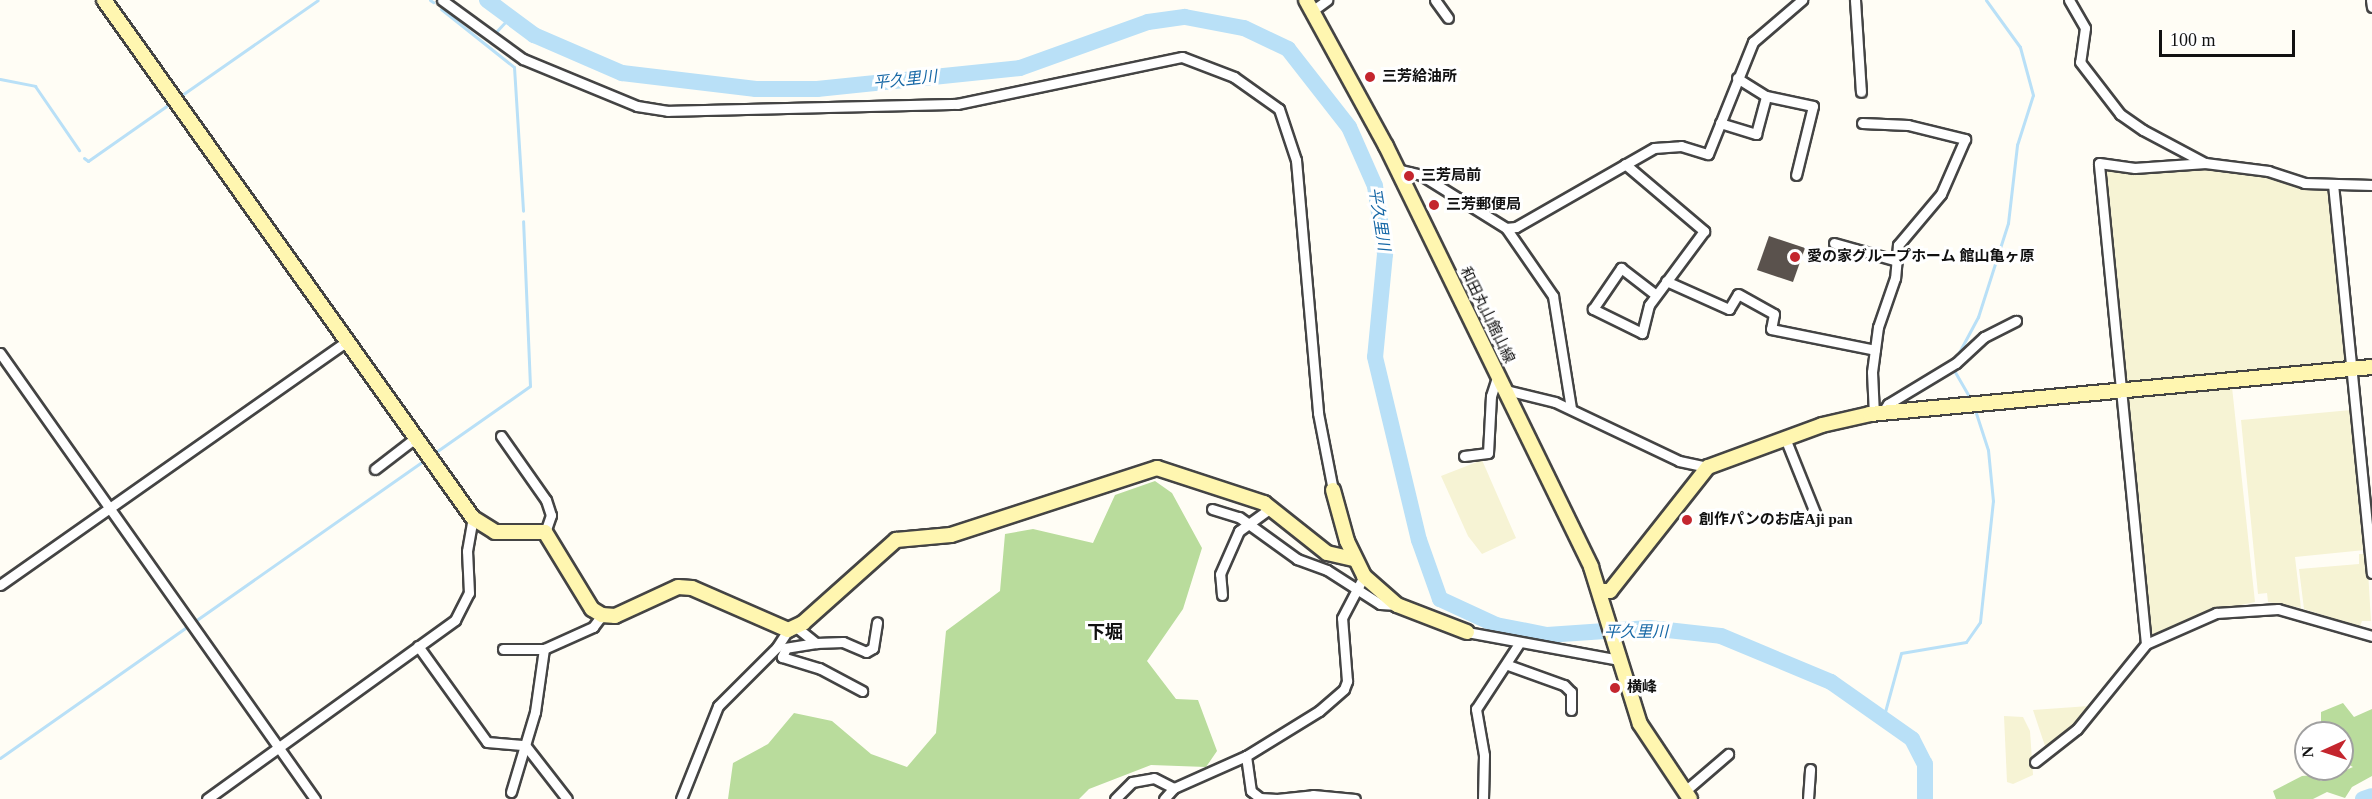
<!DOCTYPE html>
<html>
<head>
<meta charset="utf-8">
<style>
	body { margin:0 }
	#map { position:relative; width:2372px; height:799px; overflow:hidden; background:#fffdf5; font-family:"Times New Roman","Noto Sans JP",serif }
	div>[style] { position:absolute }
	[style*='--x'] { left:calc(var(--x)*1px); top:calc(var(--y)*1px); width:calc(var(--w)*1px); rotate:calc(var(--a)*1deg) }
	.farmland>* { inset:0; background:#f6f3d4 }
	.forest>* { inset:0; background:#b9dc9c }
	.stream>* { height:3px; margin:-1.5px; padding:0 1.5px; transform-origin:1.5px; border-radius:1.5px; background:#b9e0f7 }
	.river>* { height:16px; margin:-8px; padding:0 8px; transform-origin:8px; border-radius:8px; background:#b9e0f7 }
	.building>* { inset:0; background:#5a524d }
	.roads { filter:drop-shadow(2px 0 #444) drop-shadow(-2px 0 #444) drop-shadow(0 2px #444) drop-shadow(0 -2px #444) }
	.street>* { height:9px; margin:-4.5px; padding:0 4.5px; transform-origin:4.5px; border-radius:4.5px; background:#fff }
	.secondary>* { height:14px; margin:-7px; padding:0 7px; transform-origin:7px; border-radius:7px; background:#fff6b0 }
	.dots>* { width:16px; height:16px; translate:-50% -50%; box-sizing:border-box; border:3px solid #fff; border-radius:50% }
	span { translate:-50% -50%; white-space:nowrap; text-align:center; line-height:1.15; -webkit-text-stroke:6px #fff; paint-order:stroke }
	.poi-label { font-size:15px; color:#111; font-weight:700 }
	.left { translate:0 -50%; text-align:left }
	.street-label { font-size:15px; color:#111 }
	.water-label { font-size:16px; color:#1768a6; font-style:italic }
	.quarter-label { font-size:18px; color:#111; font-weight:700 }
	.north { position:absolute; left:2294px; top:721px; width:60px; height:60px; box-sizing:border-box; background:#fff; border:2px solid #a0a0a0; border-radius:50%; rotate:267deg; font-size:16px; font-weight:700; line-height:24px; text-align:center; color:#111 }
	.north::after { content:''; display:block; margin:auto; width:21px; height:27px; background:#c4262e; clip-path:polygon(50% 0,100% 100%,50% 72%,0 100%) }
	.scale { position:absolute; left:2159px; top:30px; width:136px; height:27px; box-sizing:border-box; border:3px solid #111; border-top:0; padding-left:8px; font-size:18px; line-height:21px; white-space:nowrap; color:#111; -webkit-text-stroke:4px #fff; paint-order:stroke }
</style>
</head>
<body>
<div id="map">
	<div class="farmland">
		<div style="clip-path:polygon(2205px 163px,2334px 189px,2351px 365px,2123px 387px,2103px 164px)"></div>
		<div style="clip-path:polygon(2232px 387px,2255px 602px,2199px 614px,2150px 636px,2124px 398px)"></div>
		<div style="clip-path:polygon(2351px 410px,2365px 550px,2295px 557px,2301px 608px,2268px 602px,2267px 593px,2258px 594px,2241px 420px)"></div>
		<div style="clip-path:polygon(1482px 460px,1516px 538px,1482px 554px,1468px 536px,1441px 476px)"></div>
		<div style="clip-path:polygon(2359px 554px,2367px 554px,2371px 621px,2362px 621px,2360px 627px,2304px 609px,2299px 569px,2359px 564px)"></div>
		<div style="clip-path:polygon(2089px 706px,2072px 729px,2047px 752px,2033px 710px)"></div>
		<div style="clip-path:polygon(2004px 716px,2023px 717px,2030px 731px,2033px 775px,2013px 784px,2007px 782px)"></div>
	</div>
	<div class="forest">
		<div style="clip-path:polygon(1155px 481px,1172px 493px,1202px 548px,1183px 609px,1147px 661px,1176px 699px,1198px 700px,1217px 751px,1206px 767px,1151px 765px,1089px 789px,1079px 799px,728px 799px,733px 763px,768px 744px,794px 713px,832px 721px,871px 754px,907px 767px,936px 733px,946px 631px,1000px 591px,1005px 534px,1033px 529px,1093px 543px,1115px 495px)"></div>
		<div style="clip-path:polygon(2343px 703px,2354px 717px,2372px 709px,2372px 776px,2352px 787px,2345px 798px,2327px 792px,2313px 799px,2276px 799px,2273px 791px,2302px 776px,2315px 775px,2321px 781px,2353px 767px,2342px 761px,2342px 733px,2321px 733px,2321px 712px)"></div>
	</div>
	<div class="stream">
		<div style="--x:430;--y:0;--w:4;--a:34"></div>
		<div style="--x:441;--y:9;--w:93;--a:38.5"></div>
		<div style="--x:514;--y:67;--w:144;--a:86.4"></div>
		<div style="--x:494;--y:34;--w:23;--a:-47"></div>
		<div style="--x:0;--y:79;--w:36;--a:11"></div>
		<div style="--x:35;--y:86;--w:78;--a:55.5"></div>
		<div style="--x:179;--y:97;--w:169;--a:-34.9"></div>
		<div style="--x:84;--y:158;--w:5;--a:37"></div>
		<div style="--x:88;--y:161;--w:98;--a:-35"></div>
		<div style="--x:1956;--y:358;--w:47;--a:-61.8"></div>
		<div style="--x:1978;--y:317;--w:99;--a:-72.3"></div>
		<div style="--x:2008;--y:223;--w:79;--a:-83.4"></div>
		<div style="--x:2017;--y:145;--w:52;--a:-72.3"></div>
		<div style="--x:2033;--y:95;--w:50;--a:-105.2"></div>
		<div style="--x:2020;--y:47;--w:58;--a:-125.9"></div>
		<div style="--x:1955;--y:372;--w:32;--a:60"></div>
		<div style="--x:433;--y:454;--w:118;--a:-35"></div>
		<div style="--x:530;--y:386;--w:165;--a:-92.4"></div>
		<div style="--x:1883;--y:719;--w:68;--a:-74.7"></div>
		<div style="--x:1901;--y:653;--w:66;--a:-9.6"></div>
		<div style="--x:1966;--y:642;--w:24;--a:-55"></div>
		<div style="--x:1980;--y:622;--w:122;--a:-83.9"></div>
		<div style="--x:1993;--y:501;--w:51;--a:-95.6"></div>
		<div style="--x:1988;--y:450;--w:40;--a:-108"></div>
		<div style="--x:0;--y:758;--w:517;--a:-35.07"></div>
	</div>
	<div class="river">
		<div style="--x:487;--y:0;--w:59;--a:36.7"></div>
		<div style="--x:534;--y:35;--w:96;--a:23.4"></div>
		<div style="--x:622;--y:73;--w:135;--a:6.8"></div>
		<div style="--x:756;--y:89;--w:61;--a:0"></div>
		<div style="--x:817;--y:89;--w:204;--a:-5.9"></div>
		<div style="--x:1020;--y:68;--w:136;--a:-19.8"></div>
		<div style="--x:1148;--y:22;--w:37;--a:-8"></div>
		<div style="--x:1185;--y:17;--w:60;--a:10.6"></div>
		<div style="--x:1244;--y:28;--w:49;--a:25.5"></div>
		<div style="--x:1288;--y:49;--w:99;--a:52"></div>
		<div style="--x:1349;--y:127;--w:64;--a:66.2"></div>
		<div style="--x:1375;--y:186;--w:69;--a:81.6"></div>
		<div style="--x:1385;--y:254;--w:103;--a:95.5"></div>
		<div style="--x:1375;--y:357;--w:188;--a:76.5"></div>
		<div style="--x:1419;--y:540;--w:63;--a:70.4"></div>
		<div style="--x:1440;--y:599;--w:62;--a:24.9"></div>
		<div style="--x:1496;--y:625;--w:52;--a:11.1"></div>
		<div style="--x:1547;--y:635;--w:102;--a:-3.9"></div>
		<div style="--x:1649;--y:628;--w:72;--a:6.3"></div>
		<div style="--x:1721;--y:636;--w:119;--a:22.7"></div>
		<div style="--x:1831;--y:682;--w:99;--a:35.1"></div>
		<div style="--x:1912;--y:739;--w:28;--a:63"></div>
		<div style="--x:1925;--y:764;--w:35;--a:90"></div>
		<div style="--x:2363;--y:799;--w:9;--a:-18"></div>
	</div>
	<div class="building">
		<div style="clip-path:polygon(1769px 236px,1805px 248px,1793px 282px,1757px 270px)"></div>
	</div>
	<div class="roads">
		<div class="street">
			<div style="--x:442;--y:0;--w:100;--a:36.1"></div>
			<div style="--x:523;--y:59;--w:123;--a:22.4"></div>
			<div style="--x:637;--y:106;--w:31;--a:9"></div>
			<div style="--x:668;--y:111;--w:289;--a:-1.4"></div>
			<div style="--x:957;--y:104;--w:230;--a:-11.8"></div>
			<div style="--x:1182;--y:57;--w:56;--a:21"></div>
			<div style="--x:1234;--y:77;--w:55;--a:35.4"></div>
			<div style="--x:1279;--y:109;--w:54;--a:71.6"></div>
			<div style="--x:1296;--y:160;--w:254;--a:85"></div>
			<div style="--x:1318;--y:413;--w:78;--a:79"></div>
			<div style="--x:1435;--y:0;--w:22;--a:54"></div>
			<div style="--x:1855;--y:0;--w:92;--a:86.3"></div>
			<div style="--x:2069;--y:0;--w:32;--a:60"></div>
			<div style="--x:2085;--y:28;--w:34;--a:98"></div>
			<div style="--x:2080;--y:62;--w:66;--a:52.4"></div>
			<div style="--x:2120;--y:114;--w:28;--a:35"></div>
			<div style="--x:2143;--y:130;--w:70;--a:28"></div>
			<div style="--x:2205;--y:163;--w:64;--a:7.2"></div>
			<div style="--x:2268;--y:171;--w:38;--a:18"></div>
			<div style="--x:2304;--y:183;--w:68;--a:1.7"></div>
			<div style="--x:2371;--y:0;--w:7;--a:82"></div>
			<div style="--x:1312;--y:11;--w:19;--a:-36"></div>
			<div style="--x:1737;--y:78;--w:34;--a:32"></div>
			<div style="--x:1766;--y:96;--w:48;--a:12"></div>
			<div style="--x:1813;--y:106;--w:71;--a:103.8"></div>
			<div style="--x:1720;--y:123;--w:38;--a:17"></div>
			<div style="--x:1756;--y:134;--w:39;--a:-75"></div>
			<div style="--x:1862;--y:123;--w:46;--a:2.5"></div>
			<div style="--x:1908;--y:125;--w:59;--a:13.8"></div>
			<div style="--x:1965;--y:139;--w:60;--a:113.6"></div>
			<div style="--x:1941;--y:194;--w:67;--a:130.1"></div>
			<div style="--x:1898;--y:245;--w:33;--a:95"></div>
			<div style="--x:1895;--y:278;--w:52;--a:109.1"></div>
			<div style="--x:1878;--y:327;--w:45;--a:97.6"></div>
			<div style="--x:1872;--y:372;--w:42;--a:87.3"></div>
			<div style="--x:1625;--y:164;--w:104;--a:40.3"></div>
			<div style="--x:1704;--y:231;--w:92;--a:126.6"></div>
			<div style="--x:1649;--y:305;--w:29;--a:104"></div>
			<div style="--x:1642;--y:333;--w:55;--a:-153.9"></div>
			<div style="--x:1593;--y:309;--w:50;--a:-55.7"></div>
			<div style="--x:1621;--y:268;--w:44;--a:37.6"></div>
			<div style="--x:1396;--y:169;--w:26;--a:13"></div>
			<div style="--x:1421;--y:175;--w:100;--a:31.9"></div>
			<div style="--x:1506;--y:228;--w:10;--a:-6"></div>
			<div style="--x:1516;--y:227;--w:159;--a:-29.8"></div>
			<div style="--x:1654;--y:148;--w:27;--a:-4"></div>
			<div style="--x:1681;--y:146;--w:28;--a:17"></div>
			<div style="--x:1708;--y:154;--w:121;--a:-68.1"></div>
			<div style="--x:1753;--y:42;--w:65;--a:-40.6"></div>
			<div style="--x:2333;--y:184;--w:391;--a:84.3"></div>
			<div style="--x:1506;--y:228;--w:83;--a:55.3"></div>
			<div style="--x:1553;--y:296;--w:114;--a:80.9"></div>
			<div style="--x:1834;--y:243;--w:62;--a:15.8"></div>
			<div style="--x:1666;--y:281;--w:69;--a:24"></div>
			<div style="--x:1729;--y:309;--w:17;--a:-59"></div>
			<div style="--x:1738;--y:294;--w:41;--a:29.1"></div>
			<div style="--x:1774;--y:314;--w:15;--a:101"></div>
			<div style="--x:1771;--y:329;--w:106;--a:11.4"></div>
			<div style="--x:0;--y:353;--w:546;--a:54.77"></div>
			<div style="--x:1506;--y:390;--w:50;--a:13.8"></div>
			<div style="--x:1555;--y:402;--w:137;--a:25.4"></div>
			<div style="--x:1679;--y:461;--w:30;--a:12"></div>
			<div style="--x:1882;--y:413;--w:11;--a:-56"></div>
			<div style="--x:1888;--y:404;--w:79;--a:-31.1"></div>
			<div style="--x:1956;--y:363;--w:38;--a:-43"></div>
			<div style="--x:1984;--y:337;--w:36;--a:-27"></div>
			<div style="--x:501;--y:436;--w:78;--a:54.9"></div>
			<div style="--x:546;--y:500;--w:16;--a:72"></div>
			<div style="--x:551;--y:515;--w:18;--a:109"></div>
			<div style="--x:1785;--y:438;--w:88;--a:68.1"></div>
			<div style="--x:1464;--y:456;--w:24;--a:-7"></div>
			<div style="--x:1488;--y:453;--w:57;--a:-87"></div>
			<div style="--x:1491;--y:396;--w:23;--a:-72"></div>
			<div style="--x:375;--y:469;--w:49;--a:-37.6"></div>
			<div style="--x:1212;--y:509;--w:28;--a:17"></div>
			<div style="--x:1239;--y:517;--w:72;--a:35.9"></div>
			<div style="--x:1297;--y:559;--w:32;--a:20"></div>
			<div style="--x:1327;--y:570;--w:63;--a:32.7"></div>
			<div style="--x:1380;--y:604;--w:17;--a:3"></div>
			<div style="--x:0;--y:585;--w:423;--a:-35.1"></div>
			<div style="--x:1222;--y:595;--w:21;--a:-95"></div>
			<div style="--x:1220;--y:574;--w:47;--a:-66.2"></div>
			<div style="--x:1239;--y:531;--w:41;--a:-36"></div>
			<div style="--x:796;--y:627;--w:26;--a:39"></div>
			<div style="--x:816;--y:643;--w:27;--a:-2"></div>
			<div style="--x:843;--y:642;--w:25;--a:23"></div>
			<div style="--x:866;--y:652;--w:8;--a:-30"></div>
			<div style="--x:873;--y:648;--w:26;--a:-81"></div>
			<div style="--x:1467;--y:632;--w:155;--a:10.4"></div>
			<div style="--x:816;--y:643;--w:30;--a:171"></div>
			<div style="--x:786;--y:648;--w:10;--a:114"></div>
			<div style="--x:782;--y:657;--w:39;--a:17"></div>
			<div style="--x:819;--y:668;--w:49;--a:28.1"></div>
			<div style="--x:2146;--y:644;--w:483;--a:-95.6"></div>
			<div style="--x:2099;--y:163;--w:36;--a:8"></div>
			<div style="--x:2135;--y:168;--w:70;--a:-4.1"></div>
			<div style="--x:418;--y:646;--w:118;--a:54.3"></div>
			<div style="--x:487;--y:742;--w:38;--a:5"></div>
			<div style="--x:525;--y:745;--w:68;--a:52.1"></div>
			<div style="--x:503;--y:649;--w:41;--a:0"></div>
			<div style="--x:544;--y:649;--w:54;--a:-24.2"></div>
			<div style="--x:593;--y:627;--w:15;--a:-53"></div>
			<div style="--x:1508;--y:665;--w:59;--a:19.7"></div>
			<div style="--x:1564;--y:685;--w:10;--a:45"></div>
			<div style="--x:1571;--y:692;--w:18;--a:90"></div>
			<div style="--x:1246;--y:756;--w:35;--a:82"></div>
			<div style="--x:1251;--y:791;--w:11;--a:38"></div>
			<div style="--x:1260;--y:798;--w:17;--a:3"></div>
			<div style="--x:2035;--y:762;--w:53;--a:-38.2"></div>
			<div style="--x:2077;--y:729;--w:109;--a:-50.9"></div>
			<div style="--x:2146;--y:644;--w:77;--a:-23.9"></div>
			<div style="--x:2216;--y:613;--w:62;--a:-3.7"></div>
			<div style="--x:2278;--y:609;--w:98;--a:16"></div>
			<div style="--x:1685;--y:791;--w:57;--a:-40.7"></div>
			<div style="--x:511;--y:792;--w:84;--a:-73.3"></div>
			<div style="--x:535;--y:712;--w:64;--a:-81.9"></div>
			<div style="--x:207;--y:799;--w:306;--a:-35.8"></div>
			<div style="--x:455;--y:620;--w:30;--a:-63"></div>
			<div style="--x:469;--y:593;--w:42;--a:-92.7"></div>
			<div style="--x:467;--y:551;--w:34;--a:-80"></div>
			<div style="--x:681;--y:799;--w:100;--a:-68.3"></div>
			<div style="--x:718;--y:706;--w:83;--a:-45"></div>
			<div style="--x:777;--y:647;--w:20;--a:-57"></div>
			<div style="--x:1115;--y:799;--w:24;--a:-45"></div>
			<div style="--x:1132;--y:782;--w:22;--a:-10"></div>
			<div style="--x:1154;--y:778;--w:22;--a:27"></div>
			<div style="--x:1174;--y:788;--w:79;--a:-24"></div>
			<div style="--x:1246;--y:756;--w:86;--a:-31.7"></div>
			<div style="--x:1319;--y:711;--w:33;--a:-41"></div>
			<div style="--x:1344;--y:689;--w:9;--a:-69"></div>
			<div style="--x:1347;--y:681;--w:63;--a:-94.5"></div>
			<div style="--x:1342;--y:618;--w:47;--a:-62.4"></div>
			<div style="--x:1164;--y:799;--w:15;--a:-48"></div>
			<div style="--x:1277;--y:799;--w:36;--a:-6"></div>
			<div style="--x:1313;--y:795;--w:42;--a:5.4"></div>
			<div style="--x:1483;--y:799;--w:44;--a:-88.7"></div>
			<div style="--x:1484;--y:755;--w:47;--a:-99.9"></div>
			<div style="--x:1476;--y:709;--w:77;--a:-56.7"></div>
			<div style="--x:1808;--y:799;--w:30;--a:-86"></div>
		</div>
		<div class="secondary">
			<div style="--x:104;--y:0;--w:636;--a:54.54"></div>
			<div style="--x:473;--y:518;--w:26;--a:32"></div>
			<div style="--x:495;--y:532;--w:50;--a:0"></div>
			<div style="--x:545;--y:532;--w:90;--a:58.6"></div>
			<div style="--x:592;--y:609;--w:12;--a:31"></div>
			<div style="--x:602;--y:615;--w:13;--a:4"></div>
			<div style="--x:615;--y:616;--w:69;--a:-24.7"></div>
			<div style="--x:678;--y:587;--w:14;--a:4"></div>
			<div style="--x:692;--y:588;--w:105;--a:23.6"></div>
			<div style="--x:788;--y:630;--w:17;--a:-25"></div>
			<div style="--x:803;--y:623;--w:125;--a:-41.7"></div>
			<div style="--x:896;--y:540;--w:55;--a:-5.2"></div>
			<div style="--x:951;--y:535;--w:217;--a:-18"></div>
			<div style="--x:1157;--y:468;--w:113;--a:18.1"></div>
			<div style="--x:1264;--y:503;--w:80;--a:38.4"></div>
			<div style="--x:1327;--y:553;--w:28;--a:13"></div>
			<div style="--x:1306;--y:0;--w:166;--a:61.3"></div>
			<div style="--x:1386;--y:146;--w:468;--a:64"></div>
			<div style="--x:1591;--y:567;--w:164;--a:72.7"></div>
			<div style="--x:1640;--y:724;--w:90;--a:56.3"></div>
			<div style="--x:1333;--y:490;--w:53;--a:74.6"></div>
			<div style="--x:1347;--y:541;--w:39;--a:64"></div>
			<div style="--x:1364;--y:576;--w:44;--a:41.3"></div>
			<div style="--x:1397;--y:605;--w:75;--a:21.1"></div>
			<div style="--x:1601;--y:591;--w:9;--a:0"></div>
			<div style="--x:1610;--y:591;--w:158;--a:-51.7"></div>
			<div style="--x:1708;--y:467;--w:121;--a:-20.2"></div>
			<div style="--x:1822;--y:425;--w:49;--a:-12.9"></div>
			<div style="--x:1870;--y:414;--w:504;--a:-5.35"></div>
		</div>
	</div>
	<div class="dots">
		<div style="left:1370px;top:77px;background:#c4262e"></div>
		<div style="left:1409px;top:176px;background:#c4262e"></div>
		<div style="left:1434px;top:205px;background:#c4262e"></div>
		<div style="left:1795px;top:257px;background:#c4262e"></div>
		<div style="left:1687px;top:520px;background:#c4262e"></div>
		<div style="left:1615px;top:688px;background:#c4262e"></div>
	</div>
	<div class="poi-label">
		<span class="left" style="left:1382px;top:77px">三芳給油所</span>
		<span class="left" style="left:1421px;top:176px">三芳局前</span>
		<span class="left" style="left:1446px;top:205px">三芳郵便局</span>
		<span class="left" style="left:1807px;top:257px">愛の家グループホーム 館山亀ヶ原</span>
		<span class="left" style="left:1699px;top:520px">創作パンのお店Aji pan</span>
		<span class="left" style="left:1627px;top:688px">横峰</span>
	</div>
	<div class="street-label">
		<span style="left:1487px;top:315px;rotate:64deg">和田丸山館山線</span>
	</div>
	<div class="water-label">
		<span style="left:905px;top:80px;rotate:-6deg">平久里川</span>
		<span style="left:1379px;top:219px;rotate:81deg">平久里川</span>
		<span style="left:1636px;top:632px">平久里川</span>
	</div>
	<div class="quarter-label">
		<span style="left:1105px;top:632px">下堀</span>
	</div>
	<div class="north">N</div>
	<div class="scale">100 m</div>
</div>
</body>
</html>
